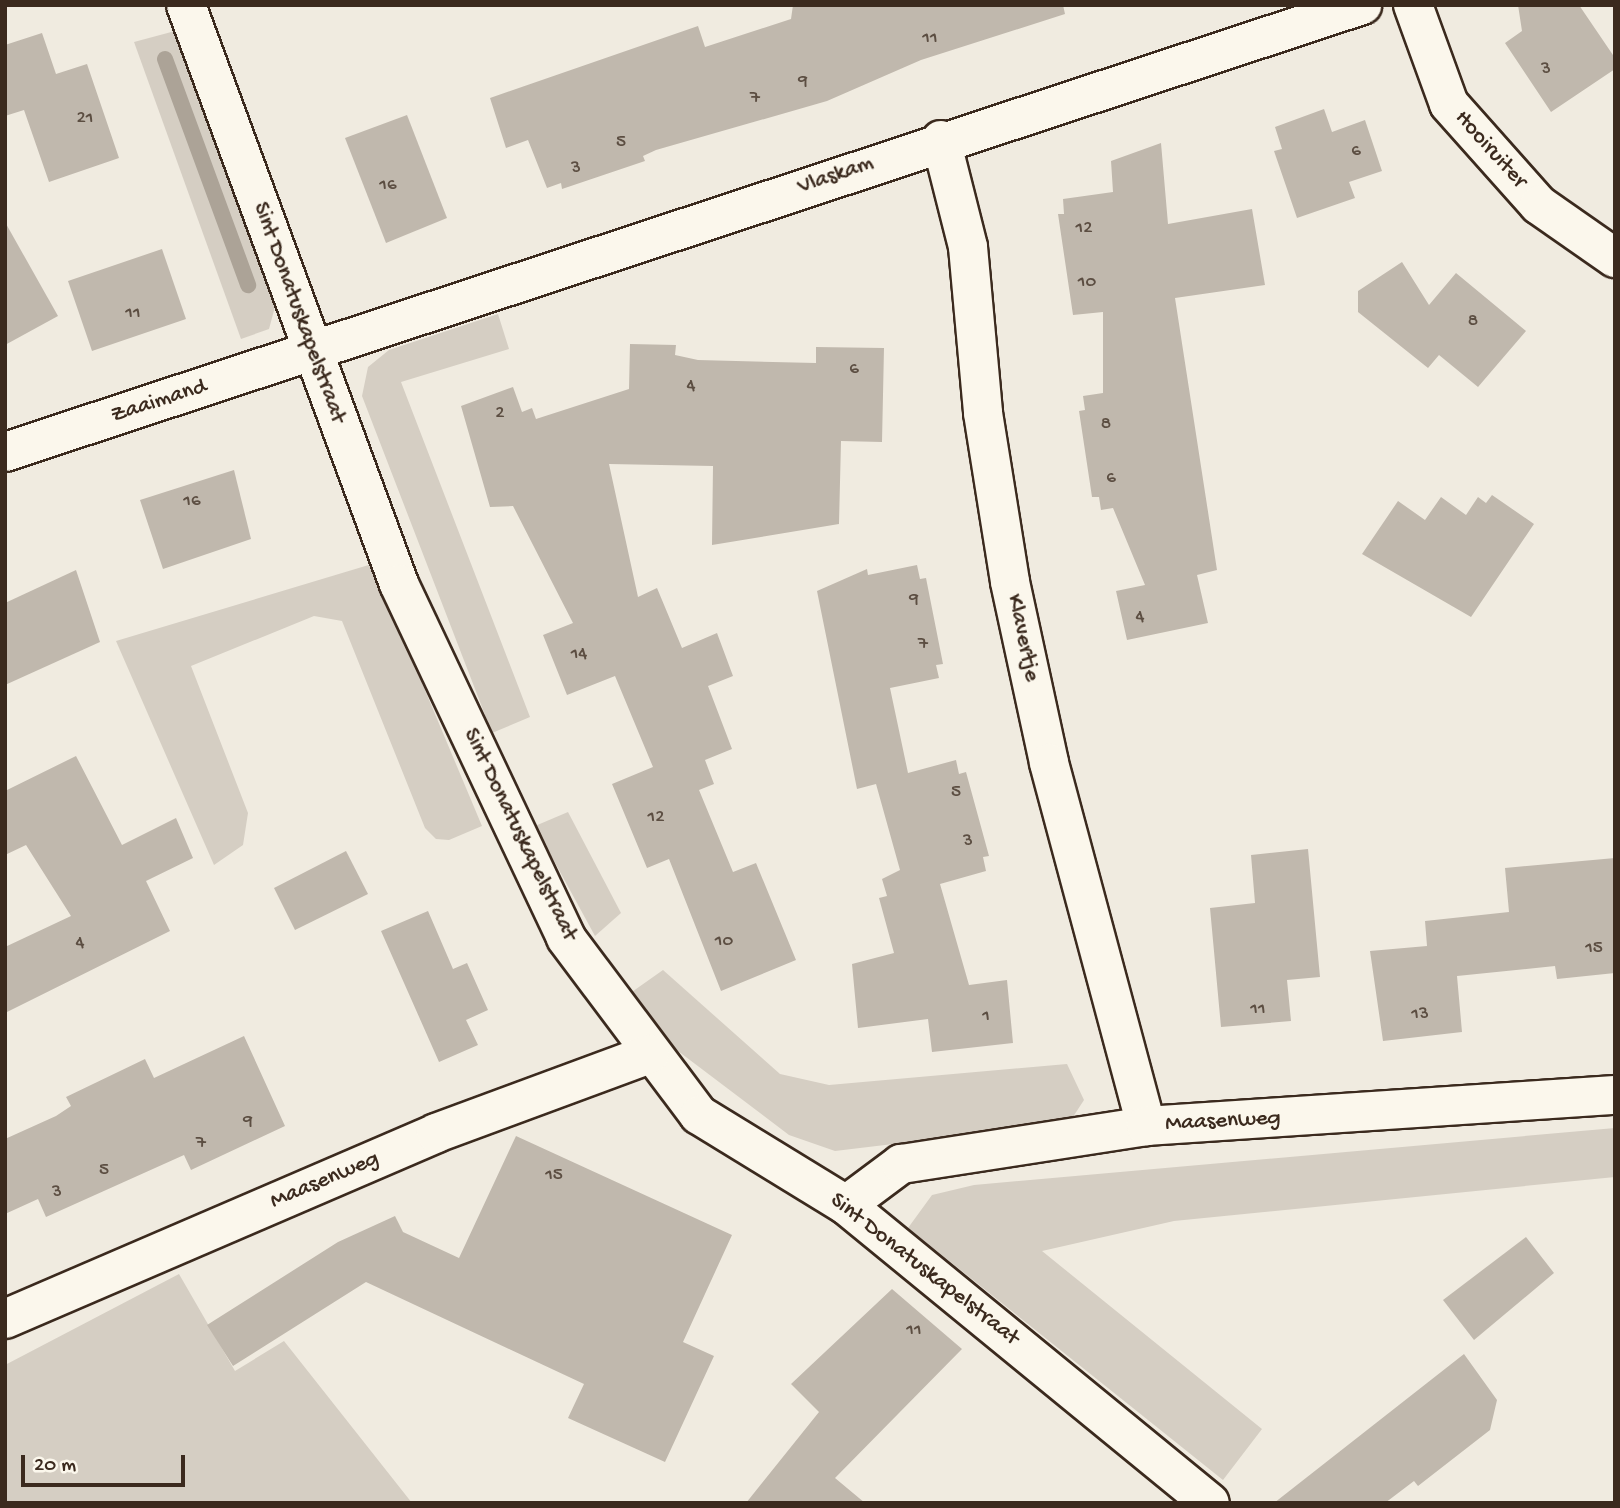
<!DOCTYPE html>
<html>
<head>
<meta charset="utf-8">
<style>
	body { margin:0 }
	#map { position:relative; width:1620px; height:1508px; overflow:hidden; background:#f0ebe0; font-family:"Gochi Hand",sans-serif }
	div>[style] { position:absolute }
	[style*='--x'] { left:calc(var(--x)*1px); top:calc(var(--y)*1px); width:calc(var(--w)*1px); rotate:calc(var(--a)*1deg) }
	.green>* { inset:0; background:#d5cec3 }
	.stream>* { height:16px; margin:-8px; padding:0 8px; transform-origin:8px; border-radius:8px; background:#aca397 }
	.building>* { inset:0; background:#c0b8ad }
	.roads { filter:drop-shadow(2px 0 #3b2a1e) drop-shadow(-2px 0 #3b2a1e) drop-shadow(0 2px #3b2a1e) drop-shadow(0 -2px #3b2a1e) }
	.minor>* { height:38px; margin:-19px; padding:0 19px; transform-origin:19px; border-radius:19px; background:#fbf7ec }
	span { translate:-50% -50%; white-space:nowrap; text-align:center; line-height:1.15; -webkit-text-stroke:5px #fbf7ec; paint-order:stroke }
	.number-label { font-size:19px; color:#5c4e42 }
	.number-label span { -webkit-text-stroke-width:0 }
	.street-label { font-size:23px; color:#3b2a1e }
	.frame { position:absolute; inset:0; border:7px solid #3b2a1e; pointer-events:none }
	.scale { position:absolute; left:21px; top:1455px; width:164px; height:32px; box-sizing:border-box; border:4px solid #3b2a1e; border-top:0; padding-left:9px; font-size:21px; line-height:24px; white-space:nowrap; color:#3b2a1e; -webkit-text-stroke:5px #fbf7ec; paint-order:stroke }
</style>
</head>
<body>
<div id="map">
	<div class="green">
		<div style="clip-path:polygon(175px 31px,276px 303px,269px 329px,241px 339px,134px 42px)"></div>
		<div style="clip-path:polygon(498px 314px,509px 349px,401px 382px,530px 717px,492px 733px,362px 396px,368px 367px,389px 350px)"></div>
		<div style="clip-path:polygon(372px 564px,482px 826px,449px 840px,436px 839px,425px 828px,342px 621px,314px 616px,191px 666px,248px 813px,243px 845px,214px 865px,116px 641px)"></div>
		<div style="clip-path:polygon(568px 812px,621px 913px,595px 936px,535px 826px)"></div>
		<div style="clip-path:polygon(663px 970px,780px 1074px,829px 1085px,1067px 1064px,1084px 1100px,1069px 1123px,835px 1151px,789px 1135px,674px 1048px,629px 994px)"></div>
		<div style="clip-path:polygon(1615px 1128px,1615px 1177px,1174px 1221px,1042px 1251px,1262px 1429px,1223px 1480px,908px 1228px,932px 1195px,974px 1185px)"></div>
		<div style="clip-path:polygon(179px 1274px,235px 1371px,284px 1341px,412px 1503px,6px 1503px,5px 1365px)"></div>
	</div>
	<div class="stream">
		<div style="--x:165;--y:59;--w:241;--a:69.8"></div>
	</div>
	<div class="building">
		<div style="clip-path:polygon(793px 5px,1063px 5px,1065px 14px,921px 60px,827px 101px,656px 150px,643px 156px,645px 161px,562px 189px,561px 183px,547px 188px,528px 140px,506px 148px,490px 98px,698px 26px,705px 47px,791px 19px)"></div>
		<div style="clip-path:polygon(1518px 5px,1579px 5px,1615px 58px,1615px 69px,1551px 112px,1505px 43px,1522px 31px)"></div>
		<div style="clip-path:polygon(42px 33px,56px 74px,87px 64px,119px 158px,49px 182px,24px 110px,5px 116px,5px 45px)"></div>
		<div style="clip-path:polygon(1324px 109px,1332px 132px,1365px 120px,1382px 171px,1349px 182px,1355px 198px,1297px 218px,1274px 151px,1282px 149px,1275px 127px)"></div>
		<div style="clip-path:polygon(407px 115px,447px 218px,386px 243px,345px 138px)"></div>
		<div style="clip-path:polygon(1161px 143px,1168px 224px,1252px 209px,1265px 285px,1175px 298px,1217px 570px,1197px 575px,1208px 623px,1127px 640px,1116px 591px,1145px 585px,1113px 508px,1101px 510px,1099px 497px,1092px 497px,1079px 411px,1085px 410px,1083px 396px,1103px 393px,1103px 312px,1073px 315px,1058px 214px,1064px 214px,1063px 199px,1113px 192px,1111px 161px)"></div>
		<div style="clip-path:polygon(5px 222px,58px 316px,5px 345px)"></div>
		<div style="clip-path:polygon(162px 249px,186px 319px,92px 351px,68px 281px)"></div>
		<div style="clip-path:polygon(1402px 262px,1429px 305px,1456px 273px,1526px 331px,1478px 387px,1439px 355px,1428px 368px,1358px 312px,1358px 291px)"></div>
		<div style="clip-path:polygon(630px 344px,676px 345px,675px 355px,698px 360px,816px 363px,816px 347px,884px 348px,882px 442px,841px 441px,839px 524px,712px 545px,713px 466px,609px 464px,638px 597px,657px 588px,682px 648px,717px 633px,733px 676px,708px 686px,732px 749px,705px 760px,714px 784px,699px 790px,733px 872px,756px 863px,796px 960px,721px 991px,669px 859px,647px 868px,612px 784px,653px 767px,615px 676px,567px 695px,543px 635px,573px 623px,513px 506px,490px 507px,461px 406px,513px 387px,522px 412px,532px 408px,536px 419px,629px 389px)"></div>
		<div style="clip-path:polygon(234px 470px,251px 539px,163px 569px,140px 500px)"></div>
		<div style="clip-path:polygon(1492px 495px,1534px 524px,1471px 617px,1362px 554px,1398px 501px,1425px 520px,1441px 497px,1466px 515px,1478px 497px,1486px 503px)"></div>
		<div style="clip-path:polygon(917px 565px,920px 579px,926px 578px,943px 664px,936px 665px,939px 678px,890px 688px,908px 773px,956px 760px,959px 774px,966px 772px,989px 856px,983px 857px,986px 871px,940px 884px,969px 985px,1007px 980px,1013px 1043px,932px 1052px,928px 1019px,858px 1028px,852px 964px,894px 953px,879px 898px,887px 896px,882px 879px,900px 870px,876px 784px,857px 789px,817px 591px,867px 569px,868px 575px)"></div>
		<div style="clip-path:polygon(76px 570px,100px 642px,5px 685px,5px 603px)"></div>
		<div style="clip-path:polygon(76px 756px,122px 845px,176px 818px,193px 858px,146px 881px,170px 931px,5px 1013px,5px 947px,71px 916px,26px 845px,5px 855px,5px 791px)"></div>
		<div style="clip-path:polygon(1308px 849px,1320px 977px,1287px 980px,1291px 1021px,1221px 1027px,1210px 908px,1255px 903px,1251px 855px)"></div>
		<div style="clip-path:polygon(346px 851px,368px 894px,295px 930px,274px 888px)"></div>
		<div style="clip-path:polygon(1615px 858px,1615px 973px,1557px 979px,1555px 966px,1457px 976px,1462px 1032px,1383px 1041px,1370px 951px,1427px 946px,1425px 921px,1509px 912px,1505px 868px)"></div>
		<div style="clip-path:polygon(428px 911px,453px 969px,467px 963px,488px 1010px,466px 1020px,478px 1045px,439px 1062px,381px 931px)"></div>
		<div style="clip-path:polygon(244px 1036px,285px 1126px,191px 1170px,184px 1155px,46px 1217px,38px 1199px,5px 1214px,5px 1139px,56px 1116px,71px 1106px,66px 1097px,145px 1059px,154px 1078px)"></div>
		<div style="clip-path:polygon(516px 1136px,732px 1235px,683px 1342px,714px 1356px,665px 1462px,568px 1418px,584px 1384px,366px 1282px,233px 1366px,207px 1325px,338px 1242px,395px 1216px,403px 1232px,459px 1258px)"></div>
		<div style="clip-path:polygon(1526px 1237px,1554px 1273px,1474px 1340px,1443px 1300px)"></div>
		<div style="clip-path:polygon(892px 1289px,962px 1349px,835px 1478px,865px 1503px,746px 1503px,819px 1412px,791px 1384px)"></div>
		<div style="clip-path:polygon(1464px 1354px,1497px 1400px,1490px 1430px,1418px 1486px,1414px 1481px,1385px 1503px,1274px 1503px)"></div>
	</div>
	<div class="roads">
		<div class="minor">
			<div style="--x:186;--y:5;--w:617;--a:69.8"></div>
			<div style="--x:399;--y:584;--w:391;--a:64.7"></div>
			<div style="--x:566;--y:938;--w:221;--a:53.1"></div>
			<div style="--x:699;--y:1115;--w:172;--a:31.5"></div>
			<div style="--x:846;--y:1205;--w:470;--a:39.3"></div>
			<div style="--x:1413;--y:5;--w:105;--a:70"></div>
			<div style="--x:1449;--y:104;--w:135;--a:48.3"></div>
			<div style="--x:1539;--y:205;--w:93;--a:34.9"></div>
			<div style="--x:941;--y:140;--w:110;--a:75.8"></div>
			<div style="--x:968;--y:247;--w:167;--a:84.8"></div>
			<div style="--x:983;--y:413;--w:171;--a:80.9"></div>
			<div style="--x:1010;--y:582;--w:185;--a:77.8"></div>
			<div style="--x:1049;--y:763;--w:376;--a:75"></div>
			<div style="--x:5;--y:452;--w:1429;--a:-18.23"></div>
			<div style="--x:846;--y:1205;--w:69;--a:-36.7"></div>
			<div style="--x:901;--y:1164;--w:248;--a:-8.8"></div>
			<div style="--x:1146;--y:1126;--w:470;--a:-3.8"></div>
			<div style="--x:5;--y:1319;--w:469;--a:-23.3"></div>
			<div style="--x:436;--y:1133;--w:228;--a:-20.3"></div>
		</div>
	</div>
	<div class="number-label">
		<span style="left:930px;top:39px">11</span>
		<span style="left:1546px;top:70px">3</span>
		<span style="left:803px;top:82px">9</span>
		<span style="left:755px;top:99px">7</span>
		<span style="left:85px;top:119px">21</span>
		<span style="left:621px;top:143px">5</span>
		<span style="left:1356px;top:152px">6</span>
		<span style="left:576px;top:169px">3</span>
		<span style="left:388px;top:186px">16</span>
		<span style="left:1084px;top:229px">12</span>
		<span style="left:1087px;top:283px">10</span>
		<span style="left:133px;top:314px">11</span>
		<span style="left:1473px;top:322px">8</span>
		<span style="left:854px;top:370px">6</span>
		<span style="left:691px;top:387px">4</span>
		<span style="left:500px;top:414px">2</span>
		<span style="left:1106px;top:425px">8</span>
		<span style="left:1111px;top:479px">6</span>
		<span style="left:192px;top:502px">16</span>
		<span style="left:914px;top:600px">9</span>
		<span style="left:1140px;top:618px">4</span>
		<span style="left:923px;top:645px">7</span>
		<span style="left:579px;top:655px">14</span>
		<span style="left:956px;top:793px">5</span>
		<span style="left:656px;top:818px">12</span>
		<span style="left:968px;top:842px">3</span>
		<span style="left:724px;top:942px">10</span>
		<span style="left:80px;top:944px">4</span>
		<span style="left:1594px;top:949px">15</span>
		<span style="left:1258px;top:1010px">11</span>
		<span style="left:1420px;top:1015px">13</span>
		<span style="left:986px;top:1017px">1</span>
		<span style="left:248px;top:1122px">9</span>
		<span style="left:201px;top:1144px">7</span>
		<span style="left:104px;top:1171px">5</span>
		<span style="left:554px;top:1176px">15</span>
		<span style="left:57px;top:1193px">3</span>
		<span style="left:914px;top:1331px">11</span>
	</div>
	<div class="street-label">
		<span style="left:1490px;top:150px;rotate:48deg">Hooiruiter</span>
		<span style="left:836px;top:176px;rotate:-19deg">Vlaskam</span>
		<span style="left:298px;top:313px;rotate:70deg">Sint Donatuskapelstraat</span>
		<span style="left:159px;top:402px;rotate:-18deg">Zaaimand</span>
		<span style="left:1022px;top:638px;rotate:78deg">Klavertje</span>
		<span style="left:519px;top:835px;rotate:64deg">Sint Donatuskapelstraat</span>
		<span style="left:1223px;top:1122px;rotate:-3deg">Maasenweg</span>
		<span style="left:325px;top:1181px;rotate:-23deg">Maasenweg</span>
		<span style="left:924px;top:1270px;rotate:38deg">Sint Donatuskapelstraat</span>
	</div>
	<div class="frame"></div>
	<div class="scale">20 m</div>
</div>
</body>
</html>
